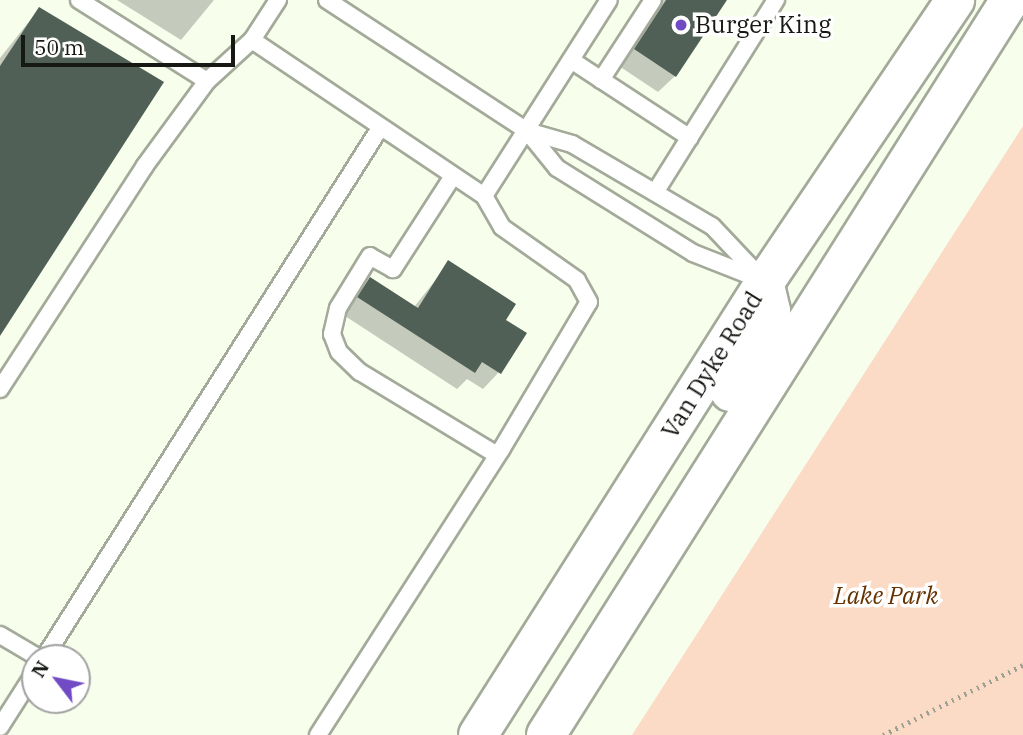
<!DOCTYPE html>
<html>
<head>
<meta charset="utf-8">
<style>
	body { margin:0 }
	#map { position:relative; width:1023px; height:735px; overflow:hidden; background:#f7feec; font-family:"IBM Plex Serif",serif }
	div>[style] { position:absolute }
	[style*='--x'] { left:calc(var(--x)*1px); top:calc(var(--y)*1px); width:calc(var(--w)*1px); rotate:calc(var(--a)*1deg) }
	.green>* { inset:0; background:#fbdbc6 }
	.shadow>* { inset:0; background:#0003 }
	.building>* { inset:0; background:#516057 }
	.path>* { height:4.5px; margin-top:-2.25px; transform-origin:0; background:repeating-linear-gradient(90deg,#9ba093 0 2px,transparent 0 7px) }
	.roads { filter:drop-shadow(2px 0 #a3aa99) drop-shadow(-2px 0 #a3aa99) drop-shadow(0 2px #a3aa99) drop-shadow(0 -2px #a3aa99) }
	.lane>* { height:16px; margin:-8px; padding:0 8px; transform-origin:8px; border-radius:8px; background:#fff }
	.secondary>* { height:38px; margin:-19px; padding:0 19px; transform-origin:19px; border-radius:19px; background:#fff }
	.dots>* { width:19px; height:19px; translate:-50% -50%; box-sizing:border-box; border:4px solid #fff; border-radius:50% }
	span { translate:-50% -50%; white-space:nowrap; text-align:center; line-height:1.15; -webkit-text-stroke:7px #fff; paint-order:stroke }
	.poi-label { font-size:24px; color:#161913 }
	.left { translate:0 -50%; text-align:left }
	.street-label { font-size:24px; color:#161913 }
	.park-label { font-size:24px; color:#663200; font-style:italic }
	.north { position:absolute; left:21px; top:644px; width:70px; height:70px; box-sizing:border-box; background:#fff; border:2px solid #a2a3a1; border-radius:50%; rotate:302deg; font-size:19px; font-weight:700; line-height:28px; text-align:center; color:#161913 }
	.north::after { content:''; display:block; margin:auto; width:24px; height:32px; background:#714bc4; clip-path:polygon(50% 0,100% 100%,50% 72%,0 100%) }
	.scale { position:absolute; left:21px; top:35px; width:214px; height:32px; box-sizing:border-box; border:4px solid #161913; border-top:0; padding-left:9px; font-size:21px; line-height:24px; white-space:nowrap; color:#161913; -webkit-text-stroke:5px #fff; paint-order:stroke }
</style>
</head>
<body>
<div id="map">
	<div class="green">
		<div style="clip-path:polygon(1023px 126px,1023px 735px,632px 735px)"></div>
	</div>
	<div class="shadow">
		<div style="clip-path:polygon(117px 0,214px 0,181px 40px)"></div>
		<div style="clip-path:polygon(662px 0,725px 0,675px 76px,658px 92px,619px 66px)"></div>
		<div style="clip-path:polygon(39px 9px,0 331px,0 58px)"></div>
		<div style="clip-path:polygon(449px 263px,504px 321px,499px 372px,483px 389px,467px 379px,457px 389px,342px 314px,370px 279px,414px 307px)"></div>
	</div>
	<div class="building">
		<div style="clip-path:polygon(666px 0,727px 0,676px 77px,634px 49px)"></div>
		<div style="clip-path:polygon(39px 7px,164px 82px,0 336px,0 66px)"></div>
		<div style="clip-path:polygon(448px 260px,516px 304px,506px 320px,527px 333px,501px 374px,482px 362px,475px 373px,357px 297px,370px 277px,418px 308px)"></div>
	</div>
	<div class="path">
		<div style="--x:883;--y:735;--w:157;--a:-26.6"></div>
	</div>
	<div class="roads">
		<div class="lane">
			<div style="--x:79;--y:0;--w:151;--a:32.3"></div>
			<div style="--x:327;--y:0;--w:239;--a:33.2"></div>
			<div style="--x:527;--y:131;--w:47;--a:16.1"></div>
			<div style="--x:572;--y:144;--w:162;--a:30.4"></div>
			<div style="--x:712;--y:226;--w:77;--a:46.6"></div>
			<div style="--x:252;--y:40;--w:280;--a:33.9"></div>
			<div style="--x:571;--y:60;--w:142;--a:33.2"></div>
			<div style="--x:601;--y:80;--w:95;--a:-57"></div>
			<div style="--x:527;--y:131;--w:48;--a:51"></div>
			<div style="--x:557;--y:168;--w:160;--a:32"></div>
			<div style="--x:693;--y:253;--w:71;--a:21.5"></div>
			<div style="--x:453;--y:176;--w:111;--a:122.8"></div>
			<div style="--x:393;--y:269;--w:26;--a:-151"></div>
			<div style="--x:370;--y:256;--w:61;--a:121.6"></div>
			<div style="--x:338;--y:308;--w:27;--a:103"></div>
			<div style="--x:332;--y:334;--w:19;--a:69"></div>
			<div style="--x:339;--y:352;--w:29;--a:44"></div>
			<div style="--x:360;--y:372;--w:160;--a:31.2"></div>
			<div style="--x:656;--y:191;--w:226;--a:-57.9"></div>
			<div style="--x:0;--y:389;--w:265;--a:-57"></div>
			<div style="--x:144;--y:167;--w:107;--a:-53.8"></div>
			<div style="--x:207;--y:81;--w:61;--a:-42.3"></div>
			<div style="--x:252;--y:40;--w:48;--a:-57"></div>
			<div style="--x:0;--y:635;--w:45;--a:30.5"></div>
			<div style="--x:44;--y:658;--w:628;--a:-57.63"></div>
			<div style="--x:0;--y:727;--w:65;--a:-57.5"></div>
			<div style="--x:318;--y:735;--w:339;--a:-57.3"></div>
			<div style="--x:501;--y:450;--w:172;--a:-59.3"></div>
			<div style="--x:589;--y:302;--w:25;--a:-119"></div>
			<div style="--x:577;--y:280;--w:92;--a:-144.8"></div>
			<div style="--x:502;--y:227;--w:36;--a:-120"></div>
			<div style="--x:484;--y:196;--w:232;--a:-57.5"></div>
		</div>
		<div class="secondary">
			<div style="--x:730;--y:392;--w:70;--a:-60.2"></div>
			<div style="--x:765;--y:331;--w:21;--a:-73"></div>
			<div style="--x:771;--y:311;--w:28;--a:-103"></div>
			<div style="--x:478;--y:735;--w:536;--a:-57.64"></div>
			<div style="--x:765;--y:282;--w:340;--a:-56"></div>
			<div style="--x:546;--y:735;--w:869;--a:-57.74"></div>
		</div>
	</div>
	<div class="dots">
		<div style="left:681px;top:25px;background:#714bc4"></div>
	</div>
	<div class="poi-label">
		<span class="left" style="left:695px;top:25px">Burger King</span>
	</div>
	<div class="street-label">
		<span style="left:712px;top:365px;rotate:-58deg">Van Dyke Road</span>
	</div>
	<div class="park-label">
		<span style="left:886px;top:596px">Lake Park</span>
	</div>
	<div class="north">N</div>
	<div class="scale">50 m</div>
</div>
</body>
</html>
